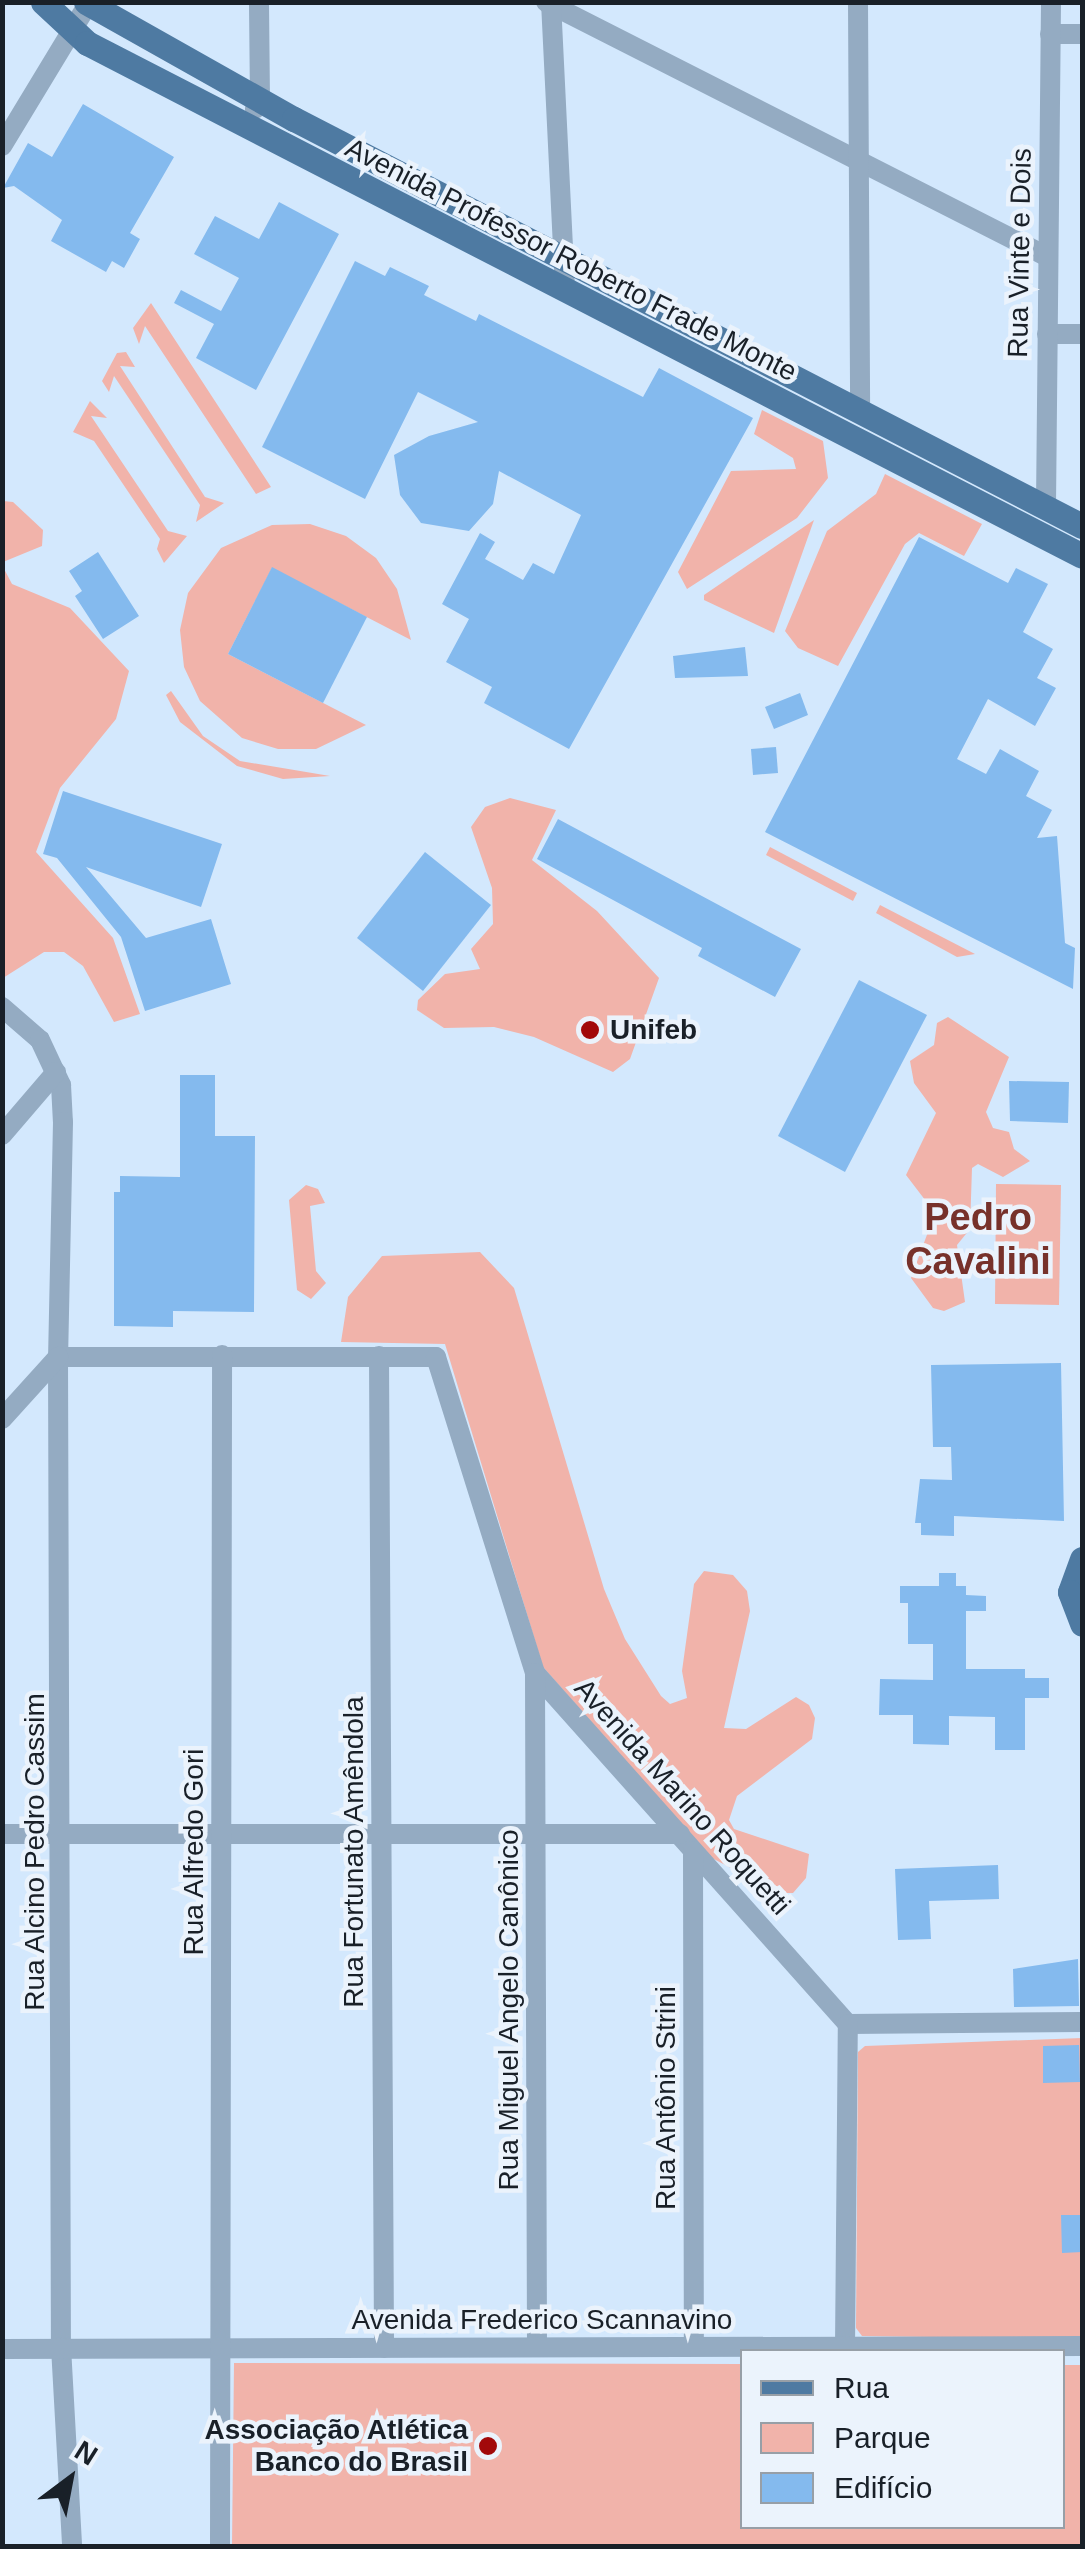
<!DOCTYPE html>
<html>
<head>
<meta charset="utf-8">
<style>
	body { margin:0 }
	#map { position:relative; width:1085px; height:2549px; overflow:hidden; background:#d3e8fd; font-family:Helvetica,sans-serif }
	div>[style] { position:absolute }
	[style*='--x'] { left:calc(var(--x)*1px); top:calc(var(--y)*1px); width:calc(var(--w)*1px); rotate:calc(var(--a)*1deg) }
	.green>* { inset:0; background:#f1b3aa }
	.building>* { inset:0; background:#84baee }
	.minor>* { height:20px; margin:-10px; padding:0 10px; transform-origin:10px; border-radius:10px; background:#94abc2 }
	.major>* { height:25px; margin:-12.5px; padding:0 12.5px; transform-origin:12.5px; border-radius:12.5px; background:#4e7aa2 }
	.dots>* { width:28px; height:28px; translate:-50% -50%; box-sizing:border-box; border:5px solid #ebf3fc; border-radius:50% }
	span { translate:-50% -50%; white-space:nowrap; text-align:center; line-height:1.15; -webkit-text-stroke:9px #ebf3fc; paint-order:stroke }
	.street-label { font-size:28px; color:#192028 }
	.poi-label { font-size:28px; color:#192028; font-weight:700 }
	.left { translate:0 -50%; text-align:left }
	.right { translate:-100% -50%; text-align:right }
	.district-label { font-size:38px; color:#77312a; font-weight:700 }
	.frame { position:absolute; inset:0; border:5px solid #192028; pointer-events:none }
	.legend { position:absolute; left:740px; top:2349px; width:325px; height:180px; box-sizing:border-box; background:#ebf3fc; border:2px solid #979fa7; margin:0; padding:12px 18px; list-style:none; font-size:30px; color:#192028 }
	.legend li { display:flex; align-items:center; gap:20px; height:50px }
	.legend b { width:50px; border:2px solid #979fa7 }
	.north { position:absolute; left:20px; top:2429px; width:100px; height:100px; -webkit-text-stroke:8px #ebf3fc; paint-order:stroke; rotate:32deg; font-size:28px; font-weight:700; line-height:40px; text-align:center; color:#192028 }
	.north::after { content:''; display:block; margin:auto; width:35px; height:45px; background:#192028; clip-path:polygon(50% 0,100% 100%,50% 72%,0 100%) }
</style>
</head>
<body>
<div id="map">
	<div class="green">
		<div style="clip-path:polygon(151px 303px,271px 487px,256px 494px,145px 326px,139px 344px,133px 328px)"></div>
		<div style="clip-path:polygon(126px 352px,135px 367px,120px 366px,205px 497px,224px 503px,196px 522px,200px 505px,114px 376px,109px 392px,102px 381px,117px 353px)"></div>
		<div style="clip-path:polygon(90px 401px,107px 418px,91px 416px,168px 531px,187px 536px,164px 563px,157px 549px,160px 539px,94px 441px,73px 432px)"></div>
		<div style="clip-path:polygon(762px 410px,823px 441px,828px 478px,797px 518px,687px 589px,678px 572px,731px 471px,796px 469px,793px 458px,754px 434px)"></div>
		<div style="clip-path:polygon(885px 474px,982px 524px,964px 556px,919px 533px,905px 544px,838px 666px,798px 648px,785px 631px,827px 531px,876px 494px)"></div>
		<div style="clip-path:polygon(3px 501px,13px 502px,43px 530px,42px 546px,3px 562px)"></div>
		<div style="clip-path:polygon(814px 520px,774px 633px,704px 600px,704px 595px)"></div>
		<div style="clip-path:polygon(310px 524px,346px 536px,376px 558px,397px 589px,411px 640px,272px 568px,228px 654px,366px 725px,316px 749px,278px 749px,242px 738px,200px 701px,184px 667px,180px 630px,188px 593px,221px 548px,272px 525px)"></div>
		<div style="clip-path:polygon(2px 565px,12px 584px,70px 608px,129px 671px,116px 719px,60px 788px,36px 852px,113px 938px,140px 1014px,114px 1022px,83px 966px,64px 952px,44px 952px,3px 978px)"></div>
		<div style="clip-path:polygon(171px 691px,203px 736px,240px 761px,330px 776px,283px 779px,237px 766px,180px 722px,166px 695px)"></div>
		<div style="clip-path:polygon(510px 798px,556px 810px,532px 860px,597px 911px,659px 978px,630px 1059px,613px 1072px,534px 1037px,494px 1027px,444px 1028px,417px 1010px,418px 1000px,445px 974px,480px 969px,471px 949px,493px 924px,492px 888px,471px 827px,485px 807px)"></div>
		<div style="clip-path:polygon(770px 847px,857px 893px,853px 901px,766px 855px)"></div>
		<div style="clip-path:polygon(880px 905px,975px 954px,957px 957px,876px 913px)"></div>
		<div style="clip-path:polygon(948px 1017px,1009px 1057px,986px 1112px,993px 1128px,1009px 1132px,1014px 1149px,1030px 1161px,1003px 1177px,978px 1164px,972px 1168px,970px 1229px,957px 1245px,965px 1302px,944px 1311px,933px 1308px,911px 1278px,935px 1213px,906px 1175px,936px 1113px,914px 1083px,910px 1061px,934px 1045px,937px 1023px)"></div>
		<div style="clip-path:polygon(996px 1184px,1061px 1185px,1059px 1305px,995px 1304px)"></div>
		<div style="clip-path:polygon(306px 1185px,318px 1189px,325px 1203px,310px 1206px,316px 1271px,326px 1283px,311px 1299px,297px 1290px,289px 1200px)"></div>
		<div style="clip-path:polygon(480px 1252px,514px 1288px,604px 1589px,625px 1639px,661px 1696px,670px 1704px,687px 1698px,682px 1671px,694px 1584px,704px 1571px,733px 1575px,747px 1591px,750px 1611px,724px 1728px,746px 1729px,796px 1697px,809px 1705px,815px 1718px,812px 1739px,737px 1796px,729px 1820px,734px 1829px,809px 1854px,806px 1878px,793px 1893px,779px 1893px,710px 1857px,543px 1667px,445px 1344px,341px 1342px,348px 1297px,382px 1256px)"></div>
		<div style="clip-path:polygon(1082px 2038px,1082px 2339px,862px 2336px,856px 2328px,858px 2052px,865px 2046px)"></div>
		<div style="clip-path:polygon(234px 2363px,742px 2364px,742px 2526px,1062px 2526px,1063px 2365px,1082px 2365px,1082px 2546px,232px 2546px)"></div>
	</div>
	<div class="building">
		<div style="clip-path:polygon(83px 104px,174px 157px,130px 233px,140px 239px,124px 268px,112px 261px,106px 272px,51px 241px,62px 220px,14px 186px,3px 188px,28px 143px,52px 157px)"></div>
		<div style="clip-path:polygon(279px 202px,339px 234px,256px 390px,196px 358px,214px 324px,174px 303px,181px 290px,221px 311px,239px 278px,194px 254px,215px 216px,259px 239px)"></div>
		<div style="clip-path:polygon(355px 261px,385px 276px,390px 267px,429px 286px,424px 295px,476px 321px,479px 314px,643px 397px,659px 368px,753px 418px,569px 749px,484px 703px,492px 687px,446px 662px,469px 619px,442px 604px,480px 533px,495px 542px,485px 559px,523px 580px,533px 563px,554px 574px,581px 515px,499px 471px,493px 504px,469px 531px,421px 523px,400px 495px,394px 455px,429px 436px,478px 422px,418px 392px,365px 499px,262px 447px)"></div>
		<div style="clip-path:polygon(919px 537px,1008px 583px,1016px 568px,1048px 584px,1023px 632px,1053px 649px,1037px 678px,1056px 688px,1035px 726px,988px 699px,957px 759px,986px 774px,1000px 749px,1039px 771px,1026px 796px,1052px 810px,1037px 838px,1057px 836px,1065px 943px,1075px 948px,1073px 989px,765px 832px)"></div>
		<div style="clip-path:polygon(98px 552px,139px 616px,103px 639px,75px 596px,82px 591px,69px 571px)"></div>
		<div style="clip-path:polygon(272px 567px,367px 617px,323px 703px,228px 654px)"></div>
		<div style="clip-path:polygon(745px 647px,748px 676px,675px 678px,673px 656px)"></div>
		<div style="clip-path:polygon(800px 693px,808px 715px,774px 729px,765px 707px)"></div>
		<div style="clip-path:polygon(776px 747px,778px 773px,753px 775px,751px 749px)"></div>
		<div style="clip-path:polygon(63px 791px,222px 844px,201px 907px,86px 867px,146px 938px,211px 919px,231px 984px,145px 1011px,121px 937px,57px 858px,43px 854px)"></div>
		<div style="clip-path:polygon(558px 819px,801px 949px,775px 997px,698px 956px,702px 948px,537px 859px)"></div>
		<div style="clip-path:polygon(425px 852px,491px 905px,423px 991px,357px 938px)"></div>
		<div style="clip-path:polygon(859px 980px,927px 1015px,845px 1172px,778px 1136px)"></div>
		<div style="clip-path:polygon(180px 1075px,215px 1075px,215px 1136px,255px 1136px,254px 1312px,173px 1311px,173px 1327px,114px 1326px,114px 1192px,120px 1192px,120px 1176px,180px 1177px)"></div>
		<div style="clip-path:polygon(1009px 1081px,1069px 1082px,1068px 1123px,1010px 1121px)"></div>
		<div style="clip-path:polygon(1061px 1363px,1064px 1521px,954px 1516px,954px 1536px,921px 1535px,921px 1523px,915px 1523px,920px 1479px,952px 1480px,951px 1447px,933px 1447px,931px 1365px)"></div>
		<div style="clip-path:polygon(939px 1573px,956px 1573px,956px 1586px,966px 1586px,966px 1595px,986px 1596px,986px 1611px,966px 1611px,966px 1669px,1025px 1669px,1025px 1678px,1049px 1678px,1049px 1698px,1025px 1698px,1025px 1750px,995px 1750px,995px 1717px,949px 1716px,949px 1745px,913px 1744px,913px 1715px,879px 1715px,880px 1679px,933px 1680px,933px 1644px,908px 1644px,908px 1603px,900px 1603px,900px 1586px,939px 1586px)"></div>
		<div style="clip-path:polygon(998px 1865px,999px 1899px,929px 1901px,931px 1939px,898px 1940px,895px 1869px)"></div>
		<div style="clip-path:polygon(1078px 1959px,1079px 2006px,1014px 2007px,1013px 1969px)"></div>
		<div style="clip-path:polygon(1079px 2045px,1080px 2082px,1043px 2083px,1043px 2046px)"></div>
		<div style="clip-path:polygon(1061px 2215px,1082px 2215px,1082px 2252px,1062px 2253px)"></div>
	</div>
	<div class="minor">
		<div style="--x:546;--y:2;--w:563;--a:26.93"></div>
		<div style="--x:551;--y:2;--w:288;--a:87.2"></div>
		<div style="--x:858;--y:2;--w:405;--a:89.7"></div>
		<div style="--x:1050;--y:34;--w:32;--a:0"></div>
		<div style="--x:255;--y:109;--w:10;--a:-61"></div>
		<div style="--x:260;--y:100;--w:98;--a:-90.6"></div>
		<div style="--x:2;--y:146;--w:166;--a:-58.8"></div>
		<div style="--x:1047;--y:334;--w:35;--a:0"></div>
		<div style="--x:1046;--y:505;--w:503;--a:-89.43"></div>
		<div style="--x:2;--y:1007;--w:50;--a:41"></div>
		<div style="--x:40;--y:1040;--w:50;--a:65"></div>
		<div style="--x:61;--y:1085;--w:37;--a:87"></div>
		<div style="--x:63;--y:1122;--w:235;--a:91.2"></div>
		<div style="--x:58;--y:1357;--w:990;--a:89.83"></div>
		<div style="--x:61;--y:2347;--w:199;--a:86.8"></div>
		<div style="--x:2;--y:1135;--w:83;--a:-49.4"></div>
		<div style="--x:379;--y:1356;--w:992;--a:89.71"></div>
		<div style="--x:58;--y:1357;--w:378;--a:0"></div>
		<div style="--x:436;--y:1357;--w:331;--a:72.6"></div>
		<div style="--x:535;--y:1673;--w:470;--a:48.3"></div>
		<div style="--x:848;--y:2024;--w:234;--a:-0.5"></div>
		<div style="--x:2;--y:1419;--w:84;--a:-47.9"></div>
		<div style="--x:535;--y:1673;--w:674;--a:89.83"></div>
		<div style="--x:2;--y:1834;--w:678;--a:0"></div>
		<div style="--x:693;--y:1851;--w:494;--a:89.9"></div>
		<div style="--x:845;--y:2348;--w:324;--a:-89.5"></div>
		<div style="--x:2;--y:2349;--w:1080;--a:-0.16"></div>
		<div style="--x:220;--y:2546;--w:1191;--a:-89.9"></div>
	</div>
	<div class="major">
		<div style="--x:43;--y:2;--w:60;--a:43"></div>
		<div style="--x:87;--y:43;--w:1119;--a:27.27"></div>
		<div style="--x:86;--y:2;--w:239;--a:29.4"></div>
		<div style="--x:294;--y:119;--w:887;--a:27.32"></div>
		<div style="--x:1082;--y:1559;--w:35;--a:110"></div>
		<div style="--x:1070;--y:1592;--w:34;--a:69"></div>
	</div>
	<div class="dots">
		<div style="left:590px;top:1030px;background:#a2090a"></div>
		<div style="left:488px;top:2446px;background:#a2090a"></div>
	</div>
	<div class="street-label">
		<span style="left:1020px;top:253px;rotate:-89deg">Rua Vinte e Dois</span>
		<span style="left:571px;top:260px;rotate:27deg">Avenida Professor Roberto Frade Monte</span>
		<span style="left:682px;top:1797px;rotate:48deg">Avenida Marino Roquetti</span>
		<span style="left:35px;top:1852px;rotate:-90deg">Rua Alcino Pedro Cassim</span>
		<span style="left:194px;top:1852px;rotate:-90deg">Rua Alfredo Gori</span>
		<span style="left:354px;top:1852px;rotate:-90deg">Rua Fortunato Amêndola</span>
		<span style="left:509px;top:2010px;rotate:-90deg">Rua Miguel Angelo Canônico</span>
		<span style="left:666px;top:2098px;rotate:-90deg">Rua Antônio Strini</span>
		<span style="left:542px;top:2320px">Avenida Frederico Scannavino</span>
	</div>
	<div class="poi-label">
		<span class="left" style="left:610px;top:1030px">Unifeb</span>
		<span class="right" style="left:468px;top:2446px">Associação Atlética<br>Banco do Brasil</span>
	</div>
	<div class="district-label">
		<span style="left:978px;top:1240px">Pedro<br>Cavalini</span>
	</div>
	<div class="frame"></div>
	<ul class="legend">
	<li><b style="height:12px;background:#4e7aa2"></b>Rua</li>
	<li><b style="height:28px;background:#f1b3aa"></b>Parque</li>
	<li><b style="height:28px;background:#84baee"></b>Edifício</li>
	</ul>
	<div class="north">N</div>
</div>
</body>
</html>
